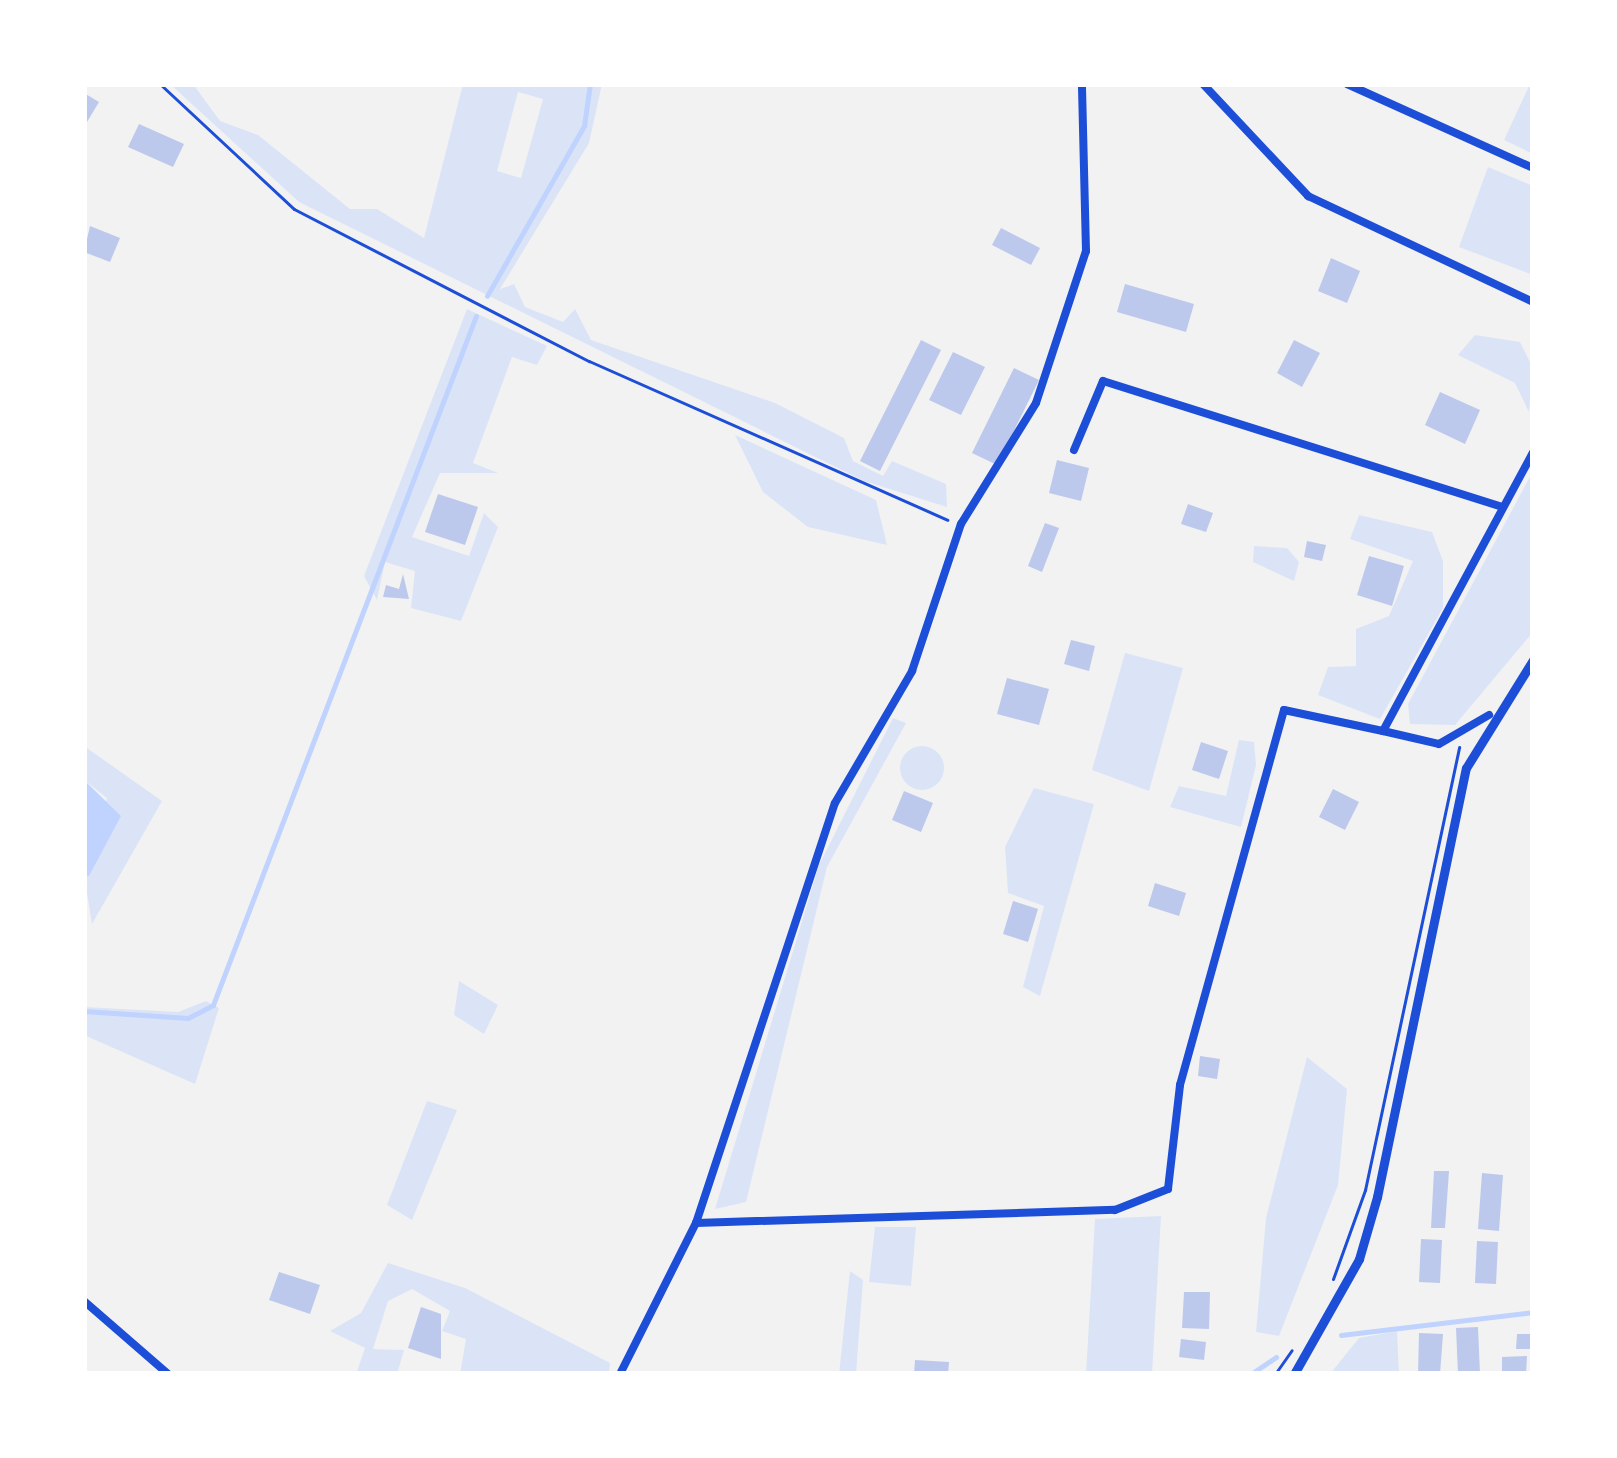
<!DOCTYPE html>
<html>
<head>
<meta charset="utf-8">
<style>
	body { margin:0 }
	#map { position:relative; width:1617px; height:1458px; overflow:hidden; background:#f2f2f2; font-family:"Public Sans",sans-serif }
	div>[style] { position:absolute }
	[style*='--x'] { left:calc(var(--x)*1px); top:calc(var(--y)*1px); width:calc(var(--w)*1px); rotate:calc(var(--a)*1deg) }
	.green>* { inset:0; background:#dbe4f7 }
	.round { border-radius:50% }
	.water>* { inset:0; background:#bfd3fe }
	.stream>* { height:4.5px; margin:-2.25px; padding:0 2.25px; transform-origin:2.25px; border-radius:2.25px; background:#bfd3fe }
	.building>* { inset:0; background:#bdc9ec }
	.path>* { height:3px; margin:-1.5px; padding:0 1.5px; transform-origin:1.5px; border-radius:1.5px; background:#1d4ed8 }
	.minor>* { height:8px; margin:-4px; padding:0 4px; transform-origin:4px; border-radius:4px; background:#1d4ed8 }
	.tertiary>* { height:9px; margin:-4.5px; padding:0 4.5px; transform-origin:4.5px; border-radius:4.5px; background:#1d4ed8 }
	span { translate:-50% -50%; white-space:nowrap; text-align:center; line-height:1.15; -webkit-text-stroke:12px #fff; paint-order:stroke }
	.frame { position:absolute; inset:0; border:87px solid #fff; pointer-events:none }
</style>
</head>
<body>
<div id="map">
	<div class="green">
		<div style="clip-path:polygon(evenodd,170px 84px,193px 84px,220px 121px,258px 135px,350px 209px,377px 209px,424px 238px,463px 84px,602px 84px,589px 143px,500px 289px,514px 284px,525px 307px,563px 322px,575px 309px,591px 340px,775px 403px,844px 438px,853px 461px,883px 476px,892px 461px,946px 484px,947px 507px,864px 481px,299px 202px,170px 84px,518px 92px,543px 99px,521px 178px,497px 171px,518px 92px)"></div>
		<div style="clip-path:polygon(1530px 84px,1533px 84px,1533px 154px,1504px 140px)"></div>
		<div style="clip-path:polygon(1488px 167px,1533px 186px,1533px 275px,1459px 247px)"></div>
		<div style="clip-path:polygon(467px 309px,547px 346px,537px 365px,512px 357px,473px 463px,498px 473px,440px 473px,412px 537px,469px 556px,484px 513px,498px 527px,461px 621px,411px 608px,415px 571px,385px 562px,377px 600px,364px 576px)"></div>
		<div style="clip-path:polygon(1475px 335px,1520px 342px,1533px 368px,1529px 412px,1515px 383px,1458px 355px)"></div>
		<div style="clip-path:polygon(735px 435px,876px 500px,887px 545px,808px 527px,763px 492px)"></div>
		<div style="clip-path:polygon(1533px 471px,1533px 632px,1455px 725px,1410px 724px,1408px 704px)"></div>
		<div style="clip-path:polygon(1359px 515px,1432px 532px,1443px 561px,1443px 608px,1380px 719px,1318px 695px,1328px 667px,1356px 666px,1356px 629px,1389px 616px,1413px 561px,1350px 539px)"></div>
		<div style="clip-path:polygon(1254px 546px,1287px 548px,1299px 562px,1294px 581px,1253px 562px)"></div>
		<div style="clip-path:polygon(1125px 653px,1183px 668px,1149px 791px,1092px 770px)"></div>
		<div style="clip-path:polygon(893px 718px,906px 723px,827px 867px,746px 1202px,715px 1209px,819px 865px)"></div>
		<div style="clip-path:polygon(1239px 740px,1254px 742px,1256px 765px,1241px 827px,1170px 807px,1179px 786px,1226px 796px)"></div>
		<div style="clip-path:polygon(84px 746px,162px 801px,92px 924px,84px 875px,107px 798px,84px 780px)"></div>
		<div class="round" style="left:900px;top:746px;width:44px;height:44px"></div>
		<div style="clip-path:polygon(1034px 788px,1094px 804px,1040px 996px,1023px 987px,1044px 906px,1008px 893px,1005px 847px)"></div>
		<div style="clip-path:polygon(459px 981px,498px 1005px,484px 1034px,454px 1015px)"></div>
		<div style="clip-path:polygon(206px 1001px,219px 1008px,195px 1084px,84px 1035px,84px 1007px,178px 1012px)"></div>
		<div style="clip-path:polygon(1307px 1057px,1347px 1089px,1338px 1185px,1279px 1336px,1256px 1332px,1266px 1218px)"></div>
		<div style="clip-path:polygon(427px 1101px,457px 1110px,412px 1220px,387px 1205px)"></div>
		<div style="clip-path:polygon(1161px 1216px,1152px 1374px,1086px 1374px,1095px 1219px)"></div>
		<div style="clip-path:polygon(875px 1227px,916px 1227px,911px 1286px,869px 1282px)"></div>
		<div style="clip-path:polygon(388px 1263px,465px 1288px,610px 1363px,609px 1374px,460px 1374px,466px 1339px,442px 1331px,450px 1311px,412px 1289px,388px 1301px,373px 1349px,404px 1350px,397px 1374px,356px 1374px,365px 1348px,330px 1331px,361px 1313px)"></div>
		<div style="clip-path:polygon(850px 1271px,863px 1280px,856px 1374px,839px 1374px)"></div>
		<div style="clip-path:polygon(1397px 1331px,1399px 1374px,1330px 1374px,1359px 1338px)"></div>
	</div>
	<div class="water">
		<div style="clip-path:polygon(84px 780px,121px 816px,89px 876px,84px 875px)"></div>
	</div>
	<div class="stream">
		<div style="--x:487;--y:296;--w:196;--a:-60.3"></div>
		<div style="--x:584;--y:126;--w:42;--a:-81.9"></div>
		<div style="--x:84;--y:1011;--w:104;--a:3.9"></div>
		<div style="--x:188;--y:1018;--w:28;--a:-27"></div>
		<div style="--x:213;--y:1005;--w:737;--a:-69.11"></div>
		<div style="--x:1341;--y:1335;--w:193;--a:-6.8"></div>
		<div style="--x:1251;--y:1374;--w:30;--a:-34"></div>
	</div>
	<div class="building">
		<div style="clip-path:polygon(84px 93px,99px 102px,84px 127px)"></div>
		<div style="clip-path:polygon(139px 124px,184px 144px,173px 167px,128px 147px)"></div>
		<div style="clip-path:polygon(90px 226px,120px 238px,110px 262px,84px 252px)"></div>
		<div style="clip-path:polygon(1001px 228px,1040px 248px,1031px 265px,992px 245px)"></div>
		<div style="clip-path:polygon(1331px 258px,1360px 271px,1347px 303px,1318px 291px)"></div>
		<div style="clip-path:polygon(1125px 284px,1194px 304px,1186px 332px,1117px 312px)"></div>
		<div style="clip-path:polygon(921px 340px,941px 350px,880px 471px,860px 461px)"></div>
		<div style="clip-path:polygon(1294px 340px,1320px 353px,1302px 387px,1277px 373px)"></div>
		<div style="clip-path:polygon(953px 352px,985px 367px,961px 415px,929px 400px)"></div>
		<div style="clip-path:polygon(1014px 368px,1039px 380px,997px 465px,972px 453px)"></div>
		<div style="clip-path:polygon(1440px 392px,1480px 410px,1465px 444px,1425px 425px)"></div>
		<div style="clip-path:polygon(1057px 460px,1089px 468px,1081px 501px,1049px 493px)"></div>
		<div style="clip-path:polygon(438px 494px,478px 507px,465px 545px,425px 532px)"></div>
		<div style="clip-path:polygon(1188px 504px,1213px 513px,1206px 532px,1181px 524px)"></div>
		<div style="clip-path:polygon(1045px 523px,1059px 528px,1042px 572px,1028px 566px)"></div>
		<div style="clip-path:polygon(1307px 541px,1326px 545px,1322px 561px,1304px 557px)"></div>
		<div style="clip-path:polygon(1369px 556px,1404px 566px,1392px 606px,1357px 595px)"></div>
		<div style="clip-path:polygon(403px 574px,409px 599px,383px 597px,386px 585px,399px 589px)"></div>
		<div style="clip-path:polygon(1071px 640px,1095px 646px,1089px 671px,1064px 664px)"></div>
		<div style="clip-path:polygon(1007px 678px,1049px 689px,1039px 725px,997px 714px)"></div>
		<div style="clip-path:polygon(1201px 742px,1228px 751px,1219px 779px,1192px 770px)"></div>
		<div style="clip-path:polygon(1333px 789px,1359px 802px,1345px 830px,1319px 817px)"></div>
		<div style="clip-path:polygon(904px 791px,933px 803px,921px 832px,892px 820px)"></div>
		<div style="clip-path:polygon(1155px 883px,1186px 893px,1179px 916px,1148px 906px)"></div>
		<div style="clip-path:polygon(1013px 901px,1038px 909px,1028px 942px,1003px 934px)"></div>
		<div style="clip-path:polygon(1200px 1056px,1220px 1059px,1217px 1079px,1198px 1076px)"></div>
		<div style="clip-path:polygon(1434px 1171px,1449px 1171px,1445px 1228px,1431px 1228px)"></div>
		<div style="clip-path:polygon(1482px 1173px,1503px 1175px,1499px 1231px,1478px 1229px)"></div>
		<div style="clip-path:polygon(1421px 1239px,1442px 1240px,1440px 1283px,1419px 1282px)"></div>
		<div style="clip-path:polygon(1477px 1241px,1498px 1242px,1496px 1284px,1475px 1283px)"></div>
		<div style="clip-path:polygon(279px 1272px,320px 1285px,310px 1314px,269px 1300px)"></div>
		<div style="clip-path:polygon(1184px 1292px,1210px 1292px,1209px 1329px,1182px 1328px)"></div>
		<div style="clip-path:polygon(421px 1307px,441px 1314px,441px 1359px,408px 1348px)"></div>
		<div style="clip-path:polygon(1478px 1327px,1480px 1374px,1458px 1374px,1456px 1328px)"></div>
		<div style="clip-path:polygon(1419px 1333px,1443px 1334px,1440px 1374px,1418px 1374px)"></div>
		<div style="clip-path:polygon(1517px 1334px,1533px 1334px,1533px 1349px,1516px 1349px)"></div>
		<div style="clip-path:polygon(1181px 1339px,1206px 1342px,1204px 1360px,1179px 1357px)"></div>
		<div style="clip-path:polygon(1527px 1356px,1526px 1374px,1502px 1374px,1502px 1357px)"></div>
		<div style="clip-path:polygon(915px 1360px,949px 1362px,948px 1374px,914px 1374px)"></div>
	</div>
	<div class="path">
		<div style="--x:160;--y:84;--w:183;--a:43"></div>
		<div style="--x:294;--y:209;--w:332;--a:27.3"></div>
		<div style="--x:589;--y:361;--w:392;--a:23.9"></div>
		<div style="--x:1333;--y:1279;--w:95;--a:-70.2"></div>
		<div style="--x:1365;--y:1190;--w:453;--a:-78"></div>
		<div style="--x:1275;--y:1374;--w:29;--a:-55"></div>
	</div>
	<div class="minor">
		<div style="--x:1203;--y:84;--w:154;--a:46.8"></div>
		<div style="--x:1308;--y:196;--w:249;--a:25.2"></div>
		<div style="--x:1347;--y:84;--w:204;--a:24.3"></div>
		<div style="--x:1074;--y:450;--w:75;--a:-67.2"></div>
		<div style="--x:1103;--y:381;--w:419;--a:17.5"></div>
		<div style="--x:1383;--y:731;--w:57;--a:13.1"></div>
		<div style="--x:1439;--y:744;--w:58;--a:-30.1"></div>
		<div style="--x:696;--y:1223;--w:442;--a:-71.7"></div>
		<div style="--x:835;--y:803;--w:153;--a:-59.7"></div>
		<div style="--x:912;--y:671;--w:155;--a:-71.6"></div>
		<div style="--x:961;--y:524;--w:142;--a:-58.2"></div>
		<div style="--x:1036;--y:403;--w:160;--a:-71.8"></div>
		<div style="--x:1086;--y:251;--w:167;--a:-91.4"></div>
		<div style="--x:84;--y:1301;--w:111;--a:41"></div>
		<div style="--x:620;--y:1374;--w:169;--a:-63.3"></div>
		<div style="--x:696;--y:1223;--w:419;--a:-1.8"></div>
		<div style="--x:1115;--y:1210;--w:57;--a:-21.6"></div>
		<div style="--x:1168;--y:1189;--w:105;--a:-83.4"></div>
		<div style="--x:1180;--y:1085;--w:389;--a:-74.5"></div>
		<div style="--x:1284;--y:710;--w:101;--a:12"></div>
		<div style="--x:1383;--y:731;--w:316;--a:-61.7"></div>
	</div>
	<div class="tertiary">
		<div style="--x:1294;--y:1374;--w:132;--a:-60.5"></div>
		<div style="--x:1359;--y:1259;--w:65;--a:-73.8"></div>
		<div style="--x:1377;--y:1197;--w:438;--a:-78.3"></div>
		<div style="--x:1466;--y:768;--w:127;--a:-58.2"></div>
	</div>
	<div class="frame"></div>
</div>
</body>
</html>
